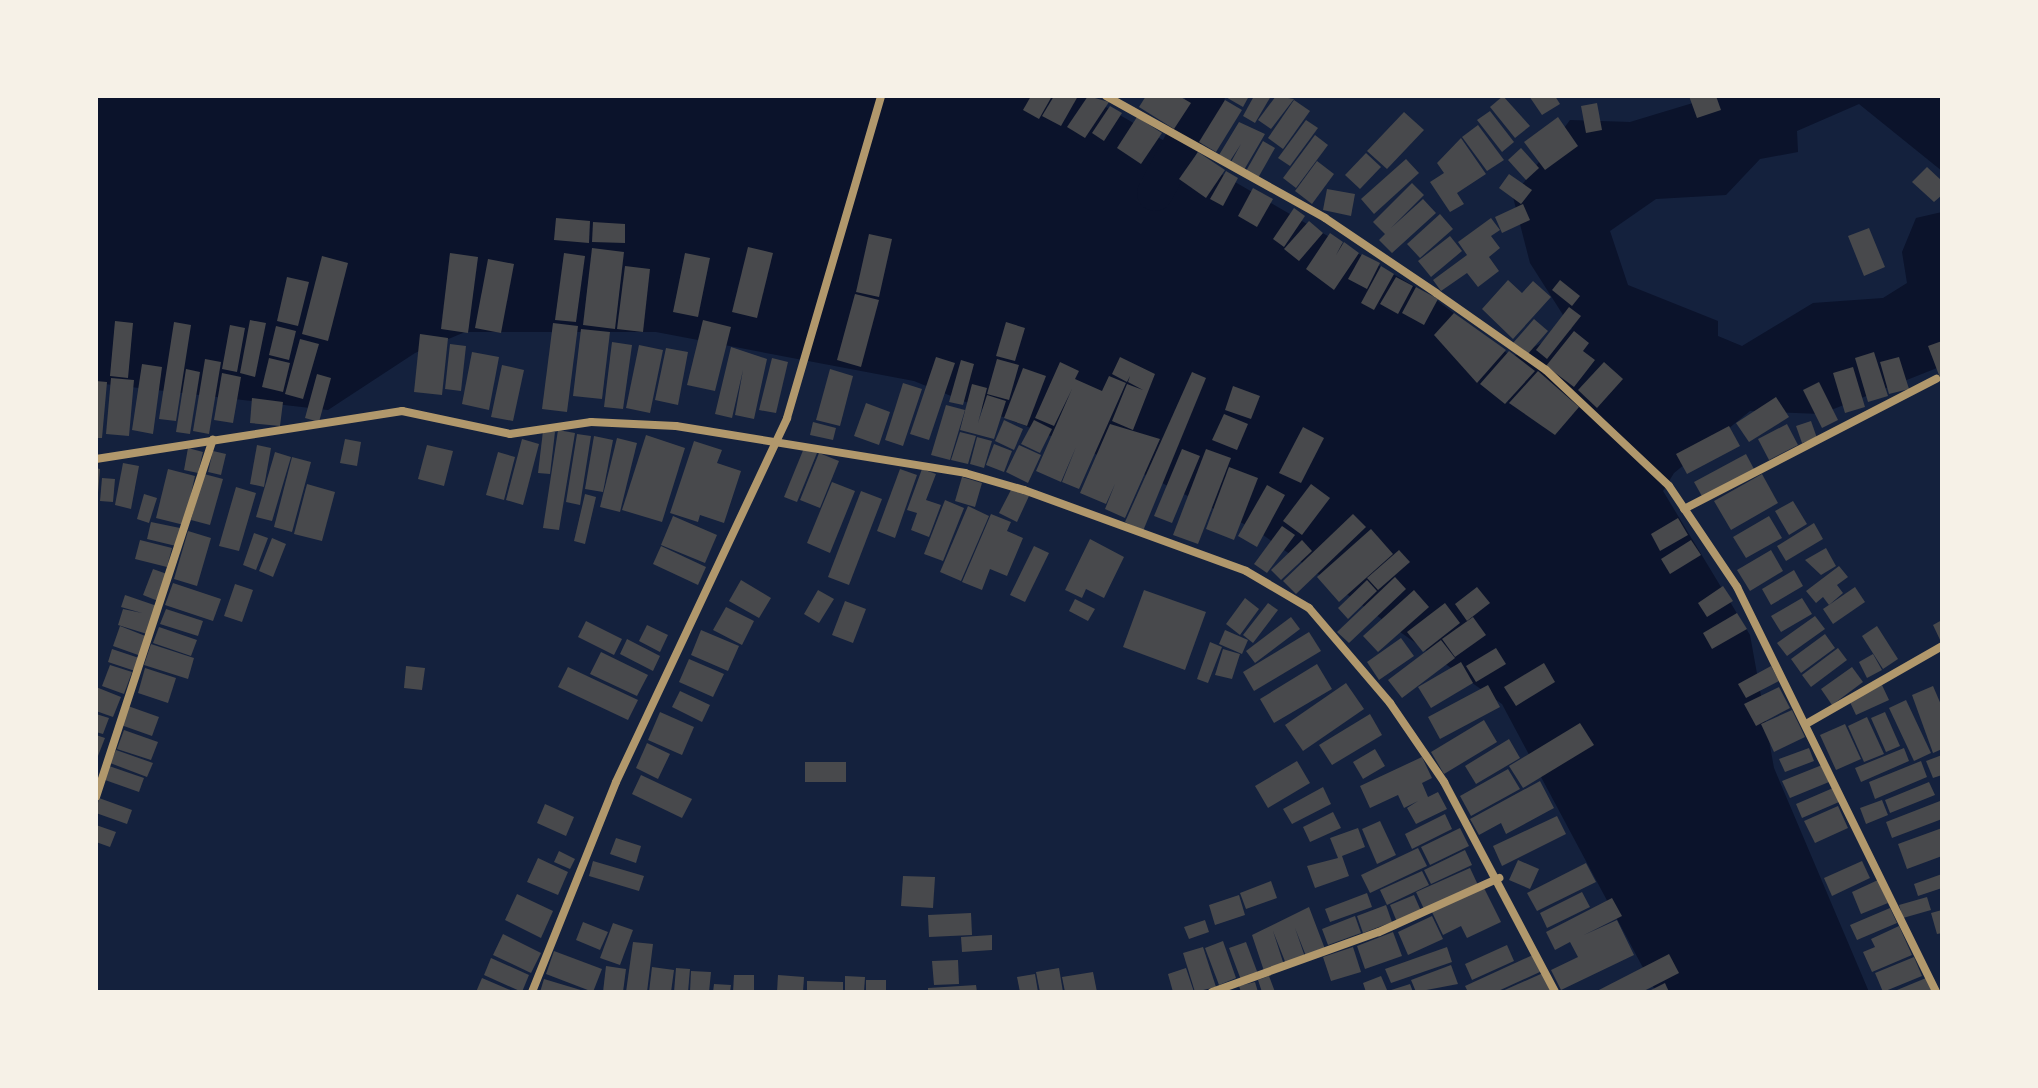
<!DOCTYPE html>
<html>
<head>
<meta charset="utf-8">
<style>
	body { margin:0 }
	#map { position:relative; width:2038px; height:1088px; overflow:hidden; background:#14213d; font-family:Cabin,sans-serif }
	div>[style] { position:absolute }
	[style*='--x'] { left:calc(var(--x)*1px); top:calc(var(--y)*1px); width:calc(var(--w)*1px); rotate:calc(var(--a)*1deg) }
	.water>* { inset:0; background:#0b132b }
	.river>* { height:36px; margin:-18px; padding:0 18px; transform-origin:18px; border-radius:18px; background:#0b132b }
	.building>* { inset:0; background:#48494c }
	.minor>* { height:8px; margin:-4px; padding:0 4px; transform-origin:4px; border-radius:4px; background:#b1986c }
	span { translate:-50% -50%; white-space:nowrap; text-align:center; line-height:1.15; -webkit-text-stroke:7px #f6f1e7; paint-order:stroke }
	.frame { position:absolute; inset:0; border:98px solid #f6f1e7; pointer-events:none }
</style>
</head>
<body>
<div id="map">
	<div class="water">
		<div style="clip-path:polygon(96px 96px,1087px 96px,1431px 296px,1512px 357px,1572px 329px,1530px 263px,1513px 197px,1570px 120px,1630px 122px,1716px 96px,1942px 96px,1942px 171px,1859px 104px,1797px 131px,1798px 152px,1760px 159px,1726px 195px,1656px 199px,1610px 231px,1628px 285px,1718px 321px,1718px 336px,1742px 346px,1813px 303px,1883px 298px,1907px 283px,1902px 252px,1916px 218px,1942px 212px,1942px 366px,1821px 414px,1750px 411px,1674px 473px,1663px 491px,1750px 635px,1774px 768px,1869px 992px,1656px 992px,1502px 704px,1256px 530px,1140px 472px,914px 381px,656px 332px,465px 332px,415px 353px,328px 410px,96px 383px)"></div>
	</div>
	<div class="river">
		<div style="--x:1155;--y:193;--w:110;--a:-61.8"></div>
	</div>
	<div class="building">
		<div style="clip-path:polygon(1031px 96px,1052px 96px,1039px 119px,1023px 110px)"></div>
		<div style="clip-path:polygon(1054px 96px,1078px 96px,1061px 126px,1042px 116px)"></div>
		<div style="clip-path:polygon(1088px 96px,1109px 102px,1085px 138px,1067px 127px)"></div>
		<div style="clip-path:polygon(1146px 96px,1179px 96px,1191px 103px,1174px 129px,1139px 107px)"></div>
		<div style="clip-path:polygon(1224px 96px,1249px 96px,1243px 107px)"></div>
		<div style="clip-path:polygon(1254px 96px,1271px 96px,1255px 123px,1243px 116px)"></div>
		<div style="clip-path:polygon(1276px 96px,1294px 99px,1271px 129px,1258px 120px)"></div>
		<div style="clip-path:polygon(1503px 96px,1530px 126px,1515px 138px,1490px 107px)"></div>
		<div style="clip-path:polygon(1529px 96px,1555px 96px,1560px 104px,1542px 115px)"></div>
		<div style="clip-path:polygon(1689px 96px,1716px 96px,1721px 110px,1697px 118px)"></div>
		<div style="clip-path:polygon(1225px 100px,1242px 110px,1216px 152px,1199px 142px)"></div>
		<div style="clip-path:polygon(1294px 100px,1310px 111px,1283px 149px,1268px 138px)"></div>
		<div style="clip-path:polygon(1597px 103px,1602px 130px,1586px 133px,1581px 106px)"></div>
		<div style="clip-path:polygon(1110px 106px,1122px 113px,1104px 141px,1092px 133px)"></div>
		<div style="clip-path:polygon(1490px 111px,1514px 142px,1502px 152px,1477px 120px)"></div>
		<div style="clip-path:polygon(1404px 112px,1424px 130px,1387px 169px,1367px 151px)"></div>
		<div style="clip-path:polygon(1137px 117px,1162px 133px,1141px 164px,1117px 148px)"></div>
		<div style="clip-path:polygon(1558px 117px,1578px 146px,1545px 170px,1524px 142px)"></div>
		<div style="clip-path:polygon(1306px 120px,1318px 128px,1290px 166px,1278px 158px)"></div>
		<div style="clip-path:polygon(1239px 122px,1265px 134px,1244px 170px,1231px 162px,1241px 144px,1230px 161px,1219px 155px)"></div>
		<div style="clip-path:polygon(1478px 125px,1504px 160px,1487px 171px,1462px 137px)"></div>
		<div style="clip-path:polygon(1315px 135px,1328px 145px,1296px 188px,1283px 178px)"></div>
		<div style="clip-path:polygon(1461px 138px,1486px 174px,1457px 193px,1464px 204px,1450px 212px,1430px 182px,1444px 173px,1437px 163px)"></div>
		<div style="clip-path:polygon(1263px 141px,1275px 148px,1258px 178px,1246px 171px)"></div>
		<div style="clip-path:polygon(1521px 148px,1539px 168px,1526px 180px,1508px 160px)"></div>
		<div style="clip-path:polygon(1198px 152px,1225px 170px,1206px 198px,1179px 179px)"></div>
		<div style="clip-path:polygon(1366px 153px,1381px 167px,1360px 189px,1345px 175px)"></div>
		<div style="clip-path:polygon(1406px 159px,1419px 173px,1374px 214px,1361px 199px)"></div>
		<div style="clip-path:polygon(1317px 161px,1334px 174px,1312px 204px,1295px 191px)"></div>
		<div style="clip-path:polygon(1927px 167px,1942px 181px,1942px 195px,1934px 202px,1912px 182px)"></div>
		<div style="clip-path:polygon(1226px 171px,1238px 178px,1223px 206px,1210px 199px)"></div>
		<div style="clip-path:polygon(1509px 174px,1532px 190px,1521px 204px,1499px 188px)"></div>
		<div style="clip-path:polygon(1412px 183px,1424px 195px,1391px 228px,1423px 199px,1436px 213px,1392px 253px,1379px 240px,1385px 234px,1373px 222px)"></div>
		<div style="clip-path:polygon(1253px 188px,1273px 199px,1257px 227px,1238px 216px)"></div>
		<div style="clip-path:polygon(1327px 189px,1355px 194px,1351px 216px,1323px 210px)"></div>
		<div style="clip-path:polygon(1523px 204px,1530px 220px,1502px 233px,1495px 217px)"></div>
		<div style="clip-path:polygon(1294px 208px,1305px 216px,1284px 247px,1273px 239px)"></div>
		<div style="clip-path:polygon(1440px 214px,1453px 229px,1420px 258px,1407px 244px)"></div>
		<div style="clip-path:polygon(556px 218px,590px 221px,589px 243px,554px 240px)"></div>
		<div style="clip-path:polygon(1491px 218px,1500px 230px,1491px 236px,1500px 248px,1489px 257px,1499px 271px,1478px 287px,1467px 273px,1441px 291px,1433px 280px,1467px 255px,1458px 242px)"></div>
		<div style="clip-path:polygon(1309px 221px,1323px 233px,1299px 261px,1284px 249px)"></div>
		<div style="clip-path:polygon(593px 222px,625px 224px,625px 243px,592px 242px)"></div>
		<div style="clip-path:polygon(1869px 228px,1885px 267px,1864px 276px,1848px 236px)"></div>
		<div style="clip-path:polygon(1330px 233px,1343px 242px,1336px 255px,1344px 242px,1359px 253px,1334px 290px,1306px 269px)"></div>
		<div style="clip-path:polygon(869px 234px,892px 239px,879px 297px,856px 292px)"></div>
		<div style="clip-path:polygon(1450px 236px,1462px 251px,1431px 277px,1418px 261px)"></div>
		<div style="clip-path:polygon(748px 247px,773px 253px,757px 318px,732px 312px)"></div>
		<div style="clip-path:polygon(592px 248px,624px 252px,615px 329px,583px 325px)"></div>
		<div style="clip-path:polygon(450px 253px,478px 257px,468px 333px,441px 329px)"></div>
		<div style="clip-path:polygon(564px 253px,585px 256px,576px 322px,555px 320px)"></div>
		<div style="clip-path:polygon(685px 253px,710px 258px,698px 317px,673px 312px)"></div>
		<div style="clip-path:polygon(1362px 254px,1380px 263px,1367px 289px,1348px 279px)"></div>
		<div style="clip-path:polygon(322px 256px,348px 263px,328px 341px,302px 334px)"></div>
		<div style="clip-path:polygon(488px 259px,514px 264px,501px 333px,475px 328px)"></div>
		<div style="clip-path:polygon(625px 266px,650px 269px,643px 332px,617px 329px)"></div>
		<div style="clip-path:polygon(1381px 266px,1394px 274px,1374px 310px,1361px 303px)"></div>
		<div style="clip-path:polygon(287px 277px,309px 282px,298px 326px,277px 321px)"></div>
		<div style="clip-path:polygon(1396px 277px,1413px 286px,1398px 314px,1380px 304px)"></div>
		<div style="clip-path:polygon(1508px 280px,1522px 293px,1533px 281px,1551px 297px,1513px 339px,1482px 309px)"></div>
		<div style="clip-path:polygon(1560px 280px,1580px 296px,1572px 306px,1552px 290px)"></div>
		<div style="clip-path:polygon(1416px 287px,1438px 299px,1424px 325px,1402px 313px)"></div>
		<div style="clip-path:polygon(855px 294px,879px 300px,861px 367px,837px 360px)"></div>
		<div style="clip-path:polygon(1569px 307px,1581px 316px,1547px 359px,1536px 350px)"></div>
		<div style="clip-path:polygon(1454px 313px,1506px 350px,1477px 383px,1434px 335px)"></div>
		<div style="clip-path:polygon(1534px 319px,1548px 331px,1527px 355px,1513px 343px)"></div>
		<div style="clip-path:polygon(250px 320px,266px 323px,255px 377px,240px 373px)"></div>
		<div style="clip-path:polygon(703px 320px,731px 327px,715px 391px,687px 385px)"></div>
		<div style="clip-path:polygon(115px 321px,133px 323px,128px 378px,110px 376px)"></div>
		<div style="clip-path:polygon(174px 322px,191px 325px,176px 421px,159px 419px)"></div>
		<div style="clip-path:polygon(1006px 322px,1025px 328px,1015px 361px,996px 356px)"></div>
		<div style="clip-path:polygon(553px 323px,578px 326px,567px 412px,542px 409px)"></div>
		<div style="clip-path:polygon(230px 325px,245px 328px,237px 372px,222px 369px)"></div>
		<div style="clip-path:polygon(276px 326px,296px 331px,289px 360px,269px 355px)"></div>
		<div style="clip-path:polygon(581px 329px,610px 332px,602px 399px,573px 396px)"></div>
		<div style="clip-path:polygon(1574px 331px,1589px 343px,1583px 351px,1595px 360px,1574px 387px,1546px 366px)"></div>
		<div style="clip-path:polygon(420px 334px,448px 338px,442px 395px,414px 392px)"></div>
		<div style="clip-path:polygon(300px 339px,319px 344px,303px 399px,285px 394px)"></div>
		<div style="clip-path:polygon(1942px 341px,1942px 383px,1928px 346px)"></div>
		<div style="clip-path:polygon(612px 342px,632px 345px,623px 409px,604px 407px)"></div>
		<div style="clip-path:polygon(450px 344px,466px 346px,461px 391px,445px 389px)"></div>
		<div style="clip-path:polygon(639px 345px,663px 350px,650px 413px,626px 408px)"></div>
		<div style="clip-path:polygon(731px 347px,767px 359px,754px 419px,735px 415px,743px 370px,732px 418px,715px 414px)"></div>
		<div style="clip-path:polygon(666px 348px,688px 352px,678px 405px,655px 400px)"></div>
		<div style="clip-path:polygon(1509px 351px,1535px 371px,1505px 404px,1480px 384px)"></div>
		<div style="clip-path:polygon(472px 352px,499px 357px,489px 410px,462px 404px)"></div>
		<div style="clip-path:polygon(1874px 352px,1888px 396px,1868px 402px,1855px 358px)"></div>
		<div style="clip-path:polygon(936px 357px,955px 363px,929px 440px,910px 434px)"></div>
		<div style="clip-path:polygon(1120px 357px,1155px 374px,1133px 430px,1112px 421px,1127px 384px,1143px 390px,1128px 382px,1130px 376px,1127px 382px,1112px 374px)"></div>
		<div style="clip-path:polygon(1899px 357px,1909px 389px,1889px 394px,1880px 362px)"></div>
		<div style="clip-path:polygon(269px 358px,290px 363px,283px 392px,262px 387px)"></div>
		<div style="clip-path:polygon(772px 358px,788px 362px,776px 413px,759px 410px)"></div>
		<div style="clip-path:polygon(205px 359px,221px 362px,209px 434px,193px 431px)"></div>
		<div style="clip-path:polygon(997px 359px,1019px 365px,1009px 400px,987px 394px)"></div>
		<div style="clip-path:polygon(961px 360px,974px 364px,963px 405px,949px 402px)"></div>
		<div style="clip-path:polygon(1060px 362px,1079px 371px,1075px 379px,1102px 391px,1109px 376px,1126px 383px,1079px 489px,1062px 482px,1076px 447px,1061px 482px,1036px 471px,1072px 389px,1054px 426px,1035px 418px)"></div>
		<div style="clip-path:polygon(1604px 362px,1623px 379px,1597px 408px,1578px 390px)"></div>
		<div style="clip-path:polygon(142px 364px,162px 367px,153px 434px,132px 430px)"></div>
		<div style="clip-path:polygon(502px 365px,524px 370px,513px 421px,491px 417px)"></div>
		<div style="clip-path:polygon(1853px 367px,1865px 407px,1845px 413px,1833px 373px)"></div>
		<div style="clip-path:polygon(1023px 368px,1046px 376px,1027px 426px,1004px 418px)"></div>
		<div style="clip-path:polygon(186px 369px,200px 372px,190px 434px,176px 432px)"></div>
		<div style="clip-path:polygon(830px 369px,853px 376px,840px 426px,816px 420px)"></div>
		<div style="clip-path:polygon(1538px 371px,1579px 407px,1555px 435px,1509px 403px)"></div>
		<div style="clip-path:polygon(1192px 372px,1206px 378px,1143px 531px,1125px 522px)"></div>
		<div style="clip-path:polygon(222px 373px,241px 377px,233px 423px,214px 420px)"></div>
		<div style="clip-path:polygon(317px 374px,331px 378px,319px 422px,305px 418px)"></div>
		<div style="clip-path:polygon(111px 378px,134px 380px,129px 436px,106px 434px)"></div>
		<div style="clip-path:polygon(96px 381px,107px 382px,102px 438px,96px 438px)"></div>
		<div style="clip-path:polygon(1819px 382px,1838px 420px,1822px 428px,1803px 390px)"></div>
		<div style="clip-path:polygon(903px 383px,922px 389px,903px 446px,885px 440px)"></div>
		<div style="clip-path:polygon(972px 384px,987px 388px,978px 423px,987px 395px,1006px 401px,994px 439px,960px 430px)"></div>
		<div style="clip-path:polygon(1233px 386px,1260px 396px,1251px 419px,1225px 410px)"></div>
		<div style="clip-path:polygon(1776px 397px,1789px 417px,1749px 442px,1736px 423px)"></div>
		<div style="clip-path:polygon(252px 398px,283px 402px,280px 426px,250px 423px)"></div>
		<div style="clip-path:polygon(866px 403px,890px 412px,879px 445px,854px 436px)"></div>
		<div style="clip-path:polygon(946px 405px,965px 410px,950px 460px,931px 455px)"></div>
		<div style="clip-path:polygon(1224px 414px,1248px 424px,1237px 450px,1212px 440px)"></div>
		<div style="clip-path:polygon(1004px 420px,1023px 429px,1014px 450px,995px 441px)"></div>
		<div style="clip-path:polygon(1034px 420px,1052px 429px,1040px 453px,1021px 444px)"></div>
		<div style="clip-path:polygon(1811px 421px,1817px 438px,1802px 443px,1796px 426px)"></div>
		<div style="clip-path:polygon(813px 422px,836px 428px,833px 440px,810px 435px)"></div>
		<div style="clip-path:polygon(1110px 424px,1160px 439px,1125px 518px,1105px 509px,1115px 484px,1106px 504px,1080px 493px)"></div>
		<div style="clip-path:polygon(1787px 424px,1798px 445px,1769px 460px,1758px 439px)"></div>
		<div style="clip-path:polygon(1729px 426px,1740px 446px,1687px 474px,1676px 454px)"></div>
		<div style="clip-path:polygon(1303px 427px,1324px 438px,1301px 483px,1279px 473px)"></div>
		<div style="clip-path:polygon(558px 430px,575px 433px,559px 530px,543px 528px)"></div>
		<div style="clip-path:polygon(543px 431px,555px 432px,550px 474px,538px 473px)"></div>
		<div style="clip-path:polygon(960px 432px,976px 436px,968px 464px,951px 460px)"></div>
		<div style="clip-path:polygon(577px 434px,591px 436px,580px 505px,566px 502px)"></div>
		<div style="clip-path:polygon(646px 435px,685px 448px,662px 522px,622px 510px)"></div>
		<div style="clip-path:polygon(594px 436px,613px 440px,603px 492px,585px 489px)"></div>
		<div style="clip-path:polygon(977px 437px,992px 441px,984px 468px,970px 464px)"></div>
		<div style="clip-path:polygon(617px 438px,637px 443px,620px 512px,600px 507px)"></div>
		<div style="clip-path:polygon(345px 439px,361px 442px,357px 466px,340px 463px)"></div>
		<div style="clip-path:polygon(522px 439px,539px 444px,523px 505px,506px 500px)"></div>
		<div style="clip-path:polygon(694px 441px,722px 450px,717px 463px,741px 471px,724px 523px,700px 515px,698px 522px,670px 513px)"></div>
		<div style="clip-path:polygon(994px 444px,1012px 451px,1004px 472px,986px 465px)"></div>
		<div style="clip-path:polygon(257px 445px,271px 448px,264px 487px,250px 484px)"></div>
		<div style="clip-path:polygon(427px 445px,453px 451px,444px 486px,418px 479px)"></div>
		<div style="clip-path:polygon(1019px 445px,1041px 455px,1028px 483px,1006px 472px)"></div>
		<div style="clip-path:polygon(188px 448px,203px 452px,198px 473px,184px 470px)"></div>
		<div style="clip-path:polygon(804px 448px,817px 453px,797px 502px,784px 497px)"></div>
		<div style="clip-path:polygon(1182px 449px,1200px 456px,1172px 523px,1154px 516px)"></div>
		<div style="clip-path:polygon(1206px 449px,1231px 458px,1198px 544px,1173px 535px)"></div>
		<div style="clip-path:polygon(213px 451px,226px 454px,221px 475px,208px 472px)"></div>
		<div style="clip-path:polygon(275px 452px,291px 457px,272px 521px,256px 517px)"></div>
		<div style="clip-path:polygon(498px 452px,515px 457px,504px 500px,486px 495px)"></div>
		<div style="clip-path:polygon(819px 453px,839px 461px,820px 508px,800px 500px)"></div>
		<div style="clip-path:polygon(1746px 454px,1755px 471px,1703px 498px,1694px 482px)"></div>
		<div style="clip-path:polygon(292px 457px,311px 462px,292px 532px,274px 527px)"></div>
		<div style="clip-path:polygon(123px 463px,139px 466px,131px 509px,115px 505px)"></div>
		<div style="clip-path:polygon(1229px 467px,1258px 478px,1234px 540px,1206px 529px)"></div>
		<div style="clip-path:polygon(96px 468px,100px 469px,98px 493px,96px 493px)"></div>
		<div style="clip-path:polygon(168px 469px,195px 476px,184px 525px,156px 518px)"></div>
		<div style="clip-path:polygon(900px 469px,917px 475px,895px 538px,877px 531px)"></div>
		<div style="clip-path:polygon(922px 469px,936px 474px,926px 500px,941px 505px,929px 537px,911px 530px,917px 513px,907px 510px)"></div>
		<div style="clip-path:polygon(204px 474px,223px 479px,210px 525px,191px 520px)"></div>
		<div style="clip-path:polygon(1762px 474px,1778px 503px,1731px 530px,1714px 501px)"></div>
		<div style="clip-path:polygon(962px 477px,982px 483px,975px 507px,955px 501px)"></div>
		<div style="clip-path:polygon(102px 478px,115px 479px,113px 502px,100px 501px)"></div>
		<div style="clip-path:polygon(832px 482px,855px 491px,830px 553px,807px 543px)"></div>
		<div style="clip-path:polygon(307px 484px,335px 492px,322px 541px,294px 534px)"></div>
		<div style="clip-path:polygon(1311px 484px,1330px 498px,1302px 535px,1283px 521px)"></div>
		<div style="clip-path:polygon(1267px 485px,1285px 495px,1257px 547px,1238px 536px)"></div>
		<div style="clip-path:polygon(236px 487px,256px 493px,239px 551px,219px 546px)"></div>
		<div style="clip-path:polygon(1012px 488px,1029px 496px,1017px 522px,999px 513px)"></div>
		<div style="clip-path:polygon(861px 491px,882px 499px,849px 585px,828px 577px)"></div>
		<div style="clip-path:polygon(144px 494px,157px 498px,149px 523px,137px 519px)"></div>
		<div style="clip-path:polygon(585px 494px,596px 497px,585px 544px,574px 541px)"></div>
		<div style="clip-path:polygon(945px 500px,964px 508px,943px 561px,924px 554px)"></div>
		<div style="clip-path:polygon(1793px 501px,1807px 524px,1789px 535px,1775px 511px)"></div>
		<div style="clip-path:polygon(968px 506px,989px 516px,961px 581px,940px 572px)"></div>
		<div style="clip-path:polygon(991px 514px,1011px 522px,1007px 531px,1023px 538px,1007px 576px,990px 569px,982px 590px,962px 582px)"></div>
		<div style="clip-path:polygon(1353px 514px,1366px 527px,1296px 594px,1283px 581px)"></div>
		<div style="clip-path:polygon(673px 516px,717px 535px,705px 563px,661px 545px)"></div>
		<div style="clip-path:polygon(1769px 516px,1782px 538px,1746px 558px,1733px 537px)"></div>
		<div style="clip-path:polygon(1678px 518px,1688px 535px,1660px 551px,1651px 534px)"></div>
		<div style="clip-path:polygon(151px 522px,180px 528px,176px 546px,147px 539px)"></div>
		<div style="clip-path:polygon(1814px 523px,1823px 539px,1786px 561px,1777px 546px)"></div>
		<div style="clip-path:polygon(1282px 526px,1295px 535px,1267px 573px,1254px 564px)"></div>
		<div style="clip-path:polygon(1371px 529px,1393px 554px,1339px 602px,1317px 577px)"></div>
		<div style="clip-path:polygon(188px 531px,211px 538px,197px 586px,174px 579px)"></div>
		<div style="clip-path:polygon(254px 533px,268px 538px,256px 570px,243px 565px)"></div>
		<div style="clip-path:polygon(272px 538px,286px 544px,273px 577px,259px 571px)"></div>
		<div style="clip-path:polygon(1090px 539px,1124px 557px,1104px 598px,1086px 589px,1082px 598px,1065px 590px)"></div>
		<div style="clip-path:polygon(140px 540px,172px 548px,167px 567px,135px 559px)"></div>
		<div style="clip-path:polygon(1302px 540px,1312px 551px,1281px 580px,1271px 570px)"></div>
		<div style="clip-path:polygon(1691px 540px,1701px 555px,1670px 574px,1661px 559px)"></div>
		<div style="clip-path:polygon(661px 546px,706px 567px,698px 585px,653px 564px)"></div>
		<div style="clip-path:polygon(1034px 546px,1049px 553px,1025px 602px,1010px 595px)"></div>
		<div style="clip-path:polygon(1826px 548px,1836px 566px,1821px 575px,1805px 560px)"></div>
		<div style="clip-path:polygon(1399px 550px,1410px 562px,1378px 590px,1367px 578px)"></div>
		<div style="clip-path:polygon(1771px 550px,1783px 571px,1750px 591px,1737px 570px)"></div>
		<div style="clip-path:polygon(1839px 566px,1848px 577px,1837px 585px,1843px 593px,1829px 605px,1823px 597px,1816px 603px,1806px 591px)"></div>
		<div style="clip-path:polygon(153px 569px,167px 574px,158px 601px,143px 595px)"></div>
		<div style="clip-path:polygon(1794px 570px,1803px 586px,1771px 605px,1762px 589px)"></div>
		<div style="clip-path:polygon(1395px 577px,1406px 589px,1349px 643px,1337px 632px)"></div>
		<div style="clip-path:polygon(741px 580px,771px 598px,759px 618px,729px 601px)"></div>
		<div style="clip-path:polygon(1367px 580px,1377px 591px,1348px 619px,1338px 608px)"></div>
		<div style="clip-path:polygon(173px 583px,221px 599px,213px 621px,165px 605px)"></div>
		<div style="clip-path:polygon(235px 584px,253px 590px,242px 622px,224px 616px)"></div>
		<div style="clip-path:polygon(1723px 586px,1733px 601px,1707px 617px,1698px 603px)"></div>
		<div style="clip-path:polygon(1477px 587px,1490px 603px,1467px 621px,1455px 604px)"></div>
		<div style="clip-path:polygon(1855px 587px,1865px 602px,1833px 624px,1823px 609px)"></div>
		<div style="clip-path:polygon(818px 590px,834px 599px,819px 623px,804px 614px)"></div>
		<div style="clip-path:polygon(1144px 590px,1206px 612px,1185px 670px,1123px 647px)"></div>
		<div style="clip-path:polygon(1414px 590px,1429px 607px,1378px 652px,1363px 636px)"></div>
		<div style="clip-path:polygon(125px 595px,157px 606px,147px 634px,118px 625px,123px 609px,142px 613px,121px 607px)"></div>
		<div style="clip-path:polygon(1245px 598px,1259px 609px,1240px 635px,1226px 624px)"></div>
		<div style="clip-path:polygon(1802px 598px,1812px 614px,1781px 632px,1771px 616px)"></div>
		<div style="clip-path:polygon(1075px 599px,1095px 609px,1088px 621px,1069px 611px)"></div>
		<div style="clip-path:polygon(845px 601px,866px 609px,853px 643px,832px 635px)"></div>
		<div style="clip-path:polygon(1268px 603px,1278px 610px,1253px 643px,1243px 635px)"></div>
		<div style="clip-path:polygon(1445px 603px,1460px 623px,1423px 652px,1407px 632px)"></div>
		<div style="clip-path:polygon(726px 607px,754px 621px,742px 645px,713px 630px)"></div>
		<div style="clip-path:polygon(166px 609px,203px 621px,198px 636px,160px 624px)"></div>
		<div style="clip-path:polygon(1737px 613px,1747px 629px,1712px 649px,1703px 633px)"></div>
		<div style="clip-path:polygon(1815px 616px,1825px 629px,1787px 656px,1777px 643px)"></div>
		<div style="clip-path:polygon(1291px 617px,1300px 629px,1255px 663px,1246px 651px)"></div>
		<div style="clip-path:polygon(1473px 617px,1486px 635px,1455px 657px,1442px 639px)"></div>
		<div style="clip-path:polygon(1942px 620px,1942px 644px,1933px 625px)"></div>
		<div style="clip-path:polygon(586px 621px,622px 639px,614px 655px,578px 637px)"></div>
		<div style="clip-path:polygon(647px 625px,668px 635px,660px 652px,639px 641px)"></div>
		<div style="clip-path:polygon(120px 626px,148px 637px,141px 656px,113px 646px)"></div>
		<div style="clip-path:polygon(1877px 626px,1898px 659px,1883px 669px,1862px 636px)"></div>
		<div style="clip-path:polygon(159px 627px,197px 640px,191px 656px,153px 643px)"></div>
		<div style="clip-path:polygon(701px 630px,739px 646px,728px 671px,691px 655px)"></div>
		<div style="clip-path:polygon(1225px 630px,1248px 640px,1242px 654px,1219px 644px)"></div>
		<div style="clip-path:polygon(1309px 632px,1321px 651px,1254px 691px,1243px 672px)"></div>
		<div style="clip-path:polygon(1825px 634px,1835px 648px,1801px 673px,1791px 659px)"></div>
		<div style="clip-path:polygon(1401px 638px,1414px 656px,1379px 680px,1367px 662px)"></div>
		<div style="clip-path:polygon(627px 639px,660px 656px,653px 671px,620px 654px)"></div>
		<div style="clip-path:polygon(1441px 640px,1455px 658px,1402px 698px,1388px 680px)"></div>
		<div style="clip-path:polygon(1210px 642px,1222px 647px,1208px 683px,1197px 679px)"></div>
		<div style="clip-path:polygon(151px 644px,194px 658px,188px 679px,144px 665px)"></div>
		<div style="clip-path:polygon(1496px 648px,1506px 664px,1476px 682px,1466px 666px)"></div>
		<div style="clip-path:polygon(1838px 648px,1847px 660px,1811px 687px,1802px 675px)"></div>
		<div style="clip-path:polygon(112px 649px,139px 658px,135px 671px,108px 662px)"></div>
		<div style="clip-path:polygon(1223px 649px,1240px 654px,1232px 679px,1215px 675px)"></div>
		<div style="clip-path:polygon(601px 652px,648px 675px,637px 696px,590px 674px)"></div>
		<div style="clip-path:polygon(1873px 654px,1882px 670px,1867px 678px,1859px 662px)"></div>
		<div style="clip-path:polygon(689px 659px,724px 674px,713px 697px,679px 682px)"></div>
		<div style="clip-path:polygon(1461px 662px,1473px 683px,1431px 708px,1418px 687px)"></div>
		<div style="clip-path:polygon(1544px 663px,1555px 682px,1516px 706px,1504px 687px)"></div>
		<div style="clip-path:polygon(1317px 664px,1332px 689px,1274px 723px,1260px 699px)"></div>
		<div style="clip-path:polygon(110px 665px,132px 672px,124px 694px,102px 686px)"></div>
		<div style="clip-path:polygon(406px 666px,425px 668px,422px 690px,404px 688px)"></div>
		<div style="clip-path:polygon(1771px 666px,1779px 681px,1746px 698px,1738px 684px)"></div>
		<div style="clip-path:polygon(568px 667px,638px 700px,628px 720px,558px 687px)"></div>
		<div style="clip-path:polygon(1852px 667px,1863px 682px,1832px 705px,1821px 689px)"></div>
		<div style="clip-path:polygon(145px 668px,176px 678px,168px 703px,138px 693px)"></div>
		<div style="clip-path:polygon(1346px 683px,1364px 709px,1303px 751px,1285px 725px)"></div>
		<div style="clip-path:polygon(1488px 685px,1500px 707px,1440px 739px,1428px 717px)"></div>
		<div style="clip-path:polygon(1882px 685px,1889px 700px,1856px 715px,1849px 700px)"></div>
		<div style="clip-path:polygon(1933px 686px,1942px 707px,1942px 749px,1933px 753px,1912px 695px)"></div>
		<div style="clip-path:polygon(96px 687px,121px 697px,113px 717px,96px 711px)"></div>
		<div style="clip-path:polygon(1779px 687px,1790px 708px,1756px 726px,1744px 704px)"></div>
		<div style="clip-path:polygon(680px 691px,710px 705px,702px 722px,672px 707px)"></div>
		<div style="clip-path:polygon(1906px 700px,1931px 753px,1914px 761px,1889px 708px)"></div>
		<div style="clip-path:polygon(128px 706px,159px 717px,152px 736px,121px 725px)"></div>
		<div style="clip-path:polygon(1792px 710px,1805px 737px,1774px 752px,1761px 724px)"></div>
		<div style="clip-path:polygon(660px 712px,694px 727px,682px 755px,648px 740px)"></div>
		<div style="clip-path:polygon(1885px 712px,1900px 746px,1886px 752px,1871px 718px)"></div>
		<div style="clip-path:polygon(96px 714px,109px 718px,103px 734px,96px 732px)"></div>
		<div style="clip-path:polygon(1370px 714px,1382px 735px,1332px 765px,1319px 745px)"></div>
		<div style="clip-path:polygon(1867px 717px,1884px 754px,1864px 762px,1848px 726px)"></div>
		<div style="clip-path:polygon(1484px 720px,1497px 742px,1444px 774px,1431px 752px)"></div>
		<div style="clip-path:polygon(1580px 723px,1594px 745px,1523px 788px,1509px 766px)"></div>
		<div style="clip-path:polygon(1845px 724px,1861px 759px,1836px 770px,1820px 735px)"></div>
		<div style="clip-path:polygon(124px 730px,158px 742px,151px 760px,117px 749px)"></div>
		<div style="clip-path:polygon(96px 735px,105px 738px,96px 761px)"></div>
		<div style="clip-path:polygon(1509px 739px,1520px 758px,1476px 784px,1465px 766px)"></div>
		<div style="clip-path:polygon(647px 743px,670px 754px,658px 779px,636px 768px)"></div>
		<div style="clip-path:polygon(1809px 748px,1814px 761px,1785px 772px,1779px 759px)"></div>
		<div style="clip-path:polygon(1904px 748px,1909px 761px,1861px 782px,1855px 768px)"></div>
		<div style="clip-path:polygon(1375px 749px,1385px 766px,1363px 779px,1353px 762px)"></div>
		<div style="clip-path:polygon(116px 750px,153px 763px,147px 777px,110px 763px)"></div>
		<div style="clip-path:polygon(1942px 755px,1942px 775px,1933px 778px,1926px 761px)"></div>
		<div style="clip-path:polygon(1422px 757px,1432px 778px,1422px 783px,1428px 797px,1438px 792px,1447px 809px,1416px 824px,1407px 808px,1418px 801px,1404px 808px,1398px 795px,1370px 808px,1360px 786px)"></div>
		<div style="clip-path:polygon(1297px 761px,1310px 783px,1268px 808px,1255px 786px)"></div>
		<div style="clip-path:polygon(1921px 761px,1927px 777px,1875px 799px,1869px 782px)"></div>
		<div style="clip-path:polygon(805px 762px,846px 762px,846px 782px,805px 782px)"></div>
		<div style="clip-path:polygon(1822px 765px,1829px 782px,1790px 798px,1782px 781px)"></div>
		<div style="clip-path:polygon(109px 766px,144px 778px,139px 792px,105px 780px)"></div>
		<div style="clip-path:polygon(1508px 769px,1520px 789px,1471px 816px,1460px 796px)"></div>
		<div style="clip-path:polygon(641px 775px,692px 799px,682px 818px,632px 794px)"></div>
		<div style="clip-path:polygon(1540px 781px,1554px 808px,1506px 834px,1501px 823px,1479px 835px,1470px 819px)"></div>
		<div style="clip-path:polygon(1929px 782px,1935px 795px,1890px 813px,1885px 800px)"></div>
		<div style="clip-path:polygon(1323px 787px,1331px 804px,1292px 824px,1283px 809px)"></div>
		<div style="clip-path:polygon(1833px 788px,1839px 802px,1802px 818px,1796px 804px)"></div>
		<div style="clip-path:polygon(99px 798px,132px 810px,127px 824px,96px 813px)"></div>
		<div style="clip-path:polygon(1882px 800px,1888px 815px,1866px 824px,1860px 808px)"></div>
		<div style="clip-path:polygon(1940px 801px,1942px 819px,1892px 838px,1886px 822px)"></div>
		<div style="clip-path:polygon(545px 804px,574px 817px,566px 836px,537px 823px)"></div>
		<div style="clip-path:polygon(1838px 806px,1848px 828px,1815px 843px,1804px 821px)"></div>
		<div style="clip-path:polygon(1333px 812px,1341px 828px,1310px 842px,1303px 827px)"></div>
		<div style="clip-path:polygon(1445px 814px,1452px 829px,1412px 849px,1405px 834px)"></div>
		<div style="clip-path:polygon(1557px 816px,1566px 834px,1502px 866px,1493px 846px)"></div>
		<div style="clip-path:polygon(1380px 821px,1396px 855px,1377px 864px,1362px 829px)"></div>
		<div style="clip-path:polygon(96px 825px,116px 832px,110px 847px,96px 842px)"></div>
		<div style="clip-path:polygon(1358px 828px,1365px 847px,1342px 856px,1349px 876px,1315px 888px,1307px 866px,1338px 858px,1330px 838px)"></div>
		<div style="clip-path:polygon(1460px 828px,1469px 846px,1430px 865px,1421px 847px)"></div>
		<div style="clip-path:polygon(1942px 828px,1942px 856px,1907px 869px,1898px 844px)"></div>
		<div style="clip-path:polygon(616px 838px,641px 846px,636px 863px,610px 854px)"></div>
		<div style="clip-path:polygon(1418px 848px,1427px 866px,1370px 893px,1361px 875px)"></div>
		<div style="clip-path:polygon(1465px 850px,1472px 865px,1431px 884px,1424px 870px)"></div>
		<div style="clip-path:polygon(559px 851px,575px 859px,570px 869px,554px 862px)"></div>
		<div style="clip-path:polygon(538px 858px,568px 872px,558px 895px,527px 882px)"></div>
		<div style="clip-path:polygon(1518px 860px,1539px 869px,1530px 889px,1509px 880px)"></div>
		<div style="clip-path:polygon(593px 861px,644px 876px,639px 891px,589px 876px)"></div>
		<div style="clip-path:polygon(1862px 861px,1870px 878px,1832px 896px,1824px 878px)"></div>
		<div style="clip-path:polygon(1586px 863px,1596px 882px,1537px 911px,1527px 893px)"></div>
		<div style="clip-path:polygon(1470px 868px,1478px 885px,1424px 909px,1416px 892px)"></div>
		<div style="clip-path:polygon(1422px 871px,1429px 885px,1387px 905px,1380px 890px)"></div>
		<div style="clip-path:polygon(1942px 874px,1942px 888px,1918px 896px,1914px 884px)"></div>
		<div style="clip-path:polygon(903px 876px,935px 877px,933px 908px,901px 906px)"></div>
		<div style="clip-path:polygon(1878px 880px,1888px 903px,1861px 914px,1852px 892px)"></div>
		<div style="clip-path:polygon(1271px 881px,1277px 898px,1246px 909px,1240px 893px)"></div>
		<div style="clip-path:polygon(1483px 886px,1501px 922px,1467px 938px,1461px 926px,1443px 935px,1431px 910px)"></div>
		<div style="clip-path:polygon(1582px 892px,1590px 907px,1547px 928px,1540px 913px)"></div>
		<div style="clip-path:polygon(1367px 893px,1372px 907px,1330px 922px,1325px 909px)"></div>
		<div style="clip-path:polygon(517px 894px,553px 911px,541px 938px,505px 920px)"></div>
		<div style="clip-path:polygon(1239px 895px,1245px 915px,1215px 925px,1209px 905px)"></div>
		<div style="clip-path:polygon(1414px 895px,1421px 911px,1397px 922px,1390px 905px)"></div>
		<div style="clip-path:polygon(1927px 897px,1931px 910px,1903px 918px,1899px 905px)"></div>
		<div style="clip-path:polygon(1612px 898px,1622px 916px,1584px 935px,1617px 920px,1634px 955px,1561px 990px,1551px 970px,1578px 957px,1570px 942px,1555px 950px,1546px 932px)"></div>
		<div style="clip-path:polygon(1386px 905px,1392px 922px,1363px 933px,1357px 916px)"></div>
		<div style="clip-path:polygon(1309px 907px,1325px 949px,1306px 956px,1295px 928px,1305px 957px,1286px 964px,1273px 931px,1284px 965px,1264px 971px,1252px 935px)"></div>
		<div style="clip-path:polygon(1890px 908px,1897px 923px,1857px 940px,1850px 925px)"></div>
		<div style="clip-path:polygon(1942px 910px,1942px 933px,1937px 934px,1931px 913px)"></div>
		<div style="clip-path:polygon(971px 913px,972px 935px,929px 937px,928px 915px)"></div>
		<div style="clip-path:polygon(1355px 916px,1361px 933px,1328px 945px,1322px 929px)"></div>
		<div style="clip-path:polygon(1432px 916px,1443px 939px,1408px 955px,1398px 932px)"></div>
		<div style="clip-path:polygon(1205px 920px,1209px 932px,1189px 939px,1184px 927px)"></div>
		<div style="clip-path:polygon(583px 922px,608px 932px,600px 950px,576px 940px)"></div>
		<div style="clip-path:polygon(613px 923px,633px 930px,620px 965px,600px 958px)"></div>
		<div style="clip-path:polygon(1899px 926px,1912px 955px,1872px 972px,1863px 952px,1875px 947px,1871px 939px)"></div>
		<div style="clip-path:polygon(1393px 932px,1402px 956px,1365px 969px,1357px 946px)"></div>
		<div style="clip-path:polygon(503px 934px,541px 953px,531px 973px,493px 955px)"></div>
		<div style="clip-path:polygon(992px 935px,992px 950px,962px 952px,961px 937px)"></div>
		<div style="clip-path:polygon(1223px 941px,1236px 978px,1219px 985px,1205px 948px)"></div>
		<div style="clip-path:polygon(633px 942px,653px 944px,647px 992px,626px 992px)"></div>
		<div style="clip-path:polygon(1246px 942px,1258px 974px,1241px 980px,1229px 948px)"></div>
		<div style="clip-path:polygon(1507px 945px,1514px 961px,1472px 980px,1465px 964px)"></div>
		<div style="clip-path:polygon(1203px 947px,1216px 987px,1195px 992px,1183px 953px)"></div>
		<div style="clip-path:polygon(1353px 947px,1361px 972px,1331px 981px,1323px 957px)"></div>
		<div style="clip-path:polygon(1447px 947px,1452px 962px,1391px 983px,1385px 969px)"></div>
		<div style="clip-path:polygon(554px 951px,602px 969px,593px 992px,546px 974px)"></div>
		<div style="clip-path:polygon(1535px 954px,1542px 971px,1496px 992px,1468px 992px,1465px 986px)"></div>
		<div style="clip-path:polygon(1669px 954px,1679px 973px,1642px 992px,1595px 992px)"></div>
		<div style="clip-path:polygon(1914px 957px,1922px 976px,1883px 992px,1875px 973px)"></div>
		<div style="clip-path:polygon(491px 958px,529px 975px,522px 992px,484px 975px)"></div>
		<div style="clip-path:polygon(958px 960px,959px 984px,934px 985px,932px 961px)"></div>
		<div style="clip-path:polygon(1451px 965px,1458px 984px,1416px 992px,1411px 980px)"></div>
		<div style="clip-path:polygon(606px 966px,626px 969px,623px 992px,603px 992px)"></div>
		<div style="clip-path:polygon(652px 967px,674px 970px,671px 992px,649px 992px)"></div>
		<div style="clip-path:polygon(676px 968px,690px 969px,688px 992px,674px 992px)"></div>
		<div style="clip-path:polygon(1059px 968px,1063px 992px,1040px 992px,1036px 972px)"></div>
		<div style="clip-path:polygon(1186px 968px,1194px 992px,1173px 992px,1168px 974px)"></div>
		<div style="clip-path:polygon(691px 971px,711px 972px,709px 992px,690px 992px)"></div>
		<div style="clip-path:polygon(1093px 972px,1097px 992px,1065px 992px,1062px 977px)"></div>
		<div style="clip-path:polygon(1543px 973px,1551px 990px,1500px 992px)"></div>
		<div style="clip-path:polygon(1035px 974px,1038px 992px,1020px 992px,1017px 977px)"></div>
		<div style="clip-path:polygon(734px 975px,754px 975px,754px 992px,733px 992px)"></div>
		<div style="clip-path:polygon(778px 975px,804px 977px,803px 992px,777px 992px)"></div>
		<div style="clip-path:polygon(845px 976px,865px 977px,864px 992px,845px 992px)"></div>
		<div style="clip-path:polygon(1269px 976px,1275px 992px,1262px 992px,1258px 980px)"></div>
		<div style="clip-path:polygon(1381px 976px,1387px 990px,1366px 992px,1363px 983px)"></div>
		<div style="clip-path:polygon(482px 978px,515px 992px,476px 992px)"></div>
		<div style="clip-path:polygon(1926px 978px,1932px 992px,1898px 992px,1897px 990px)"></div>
		<div style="clip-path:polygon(544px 979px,584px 991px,584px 992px,540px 992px)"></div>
		<div style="clip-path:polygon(866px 980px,886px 980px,886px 992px,866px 992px)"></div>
		<div style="clip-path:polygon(807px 981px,843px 982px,843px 992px,807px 992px)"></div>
		<div style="clip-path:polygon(1255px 982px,1258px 992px,1241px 992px,1239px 986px)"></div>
		<div style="clip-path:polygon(1665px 983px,1669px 992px,1647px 992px)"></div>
		<div style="clip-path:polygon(714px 984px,731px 985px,730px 992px,713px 992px)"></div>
		<div style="clip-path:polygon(1410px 984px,1413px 992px,1388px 992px,1388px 991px)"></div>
		<div style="clip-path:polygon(976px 985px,977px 992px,928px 992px,928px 988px)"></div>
	</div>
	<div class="minor">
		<div style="--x:1106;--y:96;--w:251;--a:29.1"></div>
		<div style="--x:1325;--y:218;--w:134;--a:34"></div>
		<div style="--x:1436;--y:293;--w:134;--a:35"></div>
		<div style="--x:1546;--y:370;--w:169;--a:43.3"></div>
		<div style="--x:1669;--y:486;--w:122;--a:56"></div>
		<div style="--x:1737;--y:587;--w:451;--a:63.8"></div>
		<div style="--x:96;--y:459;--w:310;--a:-8.9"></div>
		<div style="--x:402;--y:411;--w:110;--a:12"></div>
		<div style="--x:510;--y:434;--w:82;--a:-8.4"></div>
		<div style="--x:591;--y:422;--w:85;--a:2.7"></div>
		<div style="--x:676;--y:426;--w:293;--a:9.2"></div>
		<div style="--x:965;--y:473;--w:61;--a:16.1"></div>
		<div style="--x:1024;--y:490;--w:236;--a:20"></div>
		<div style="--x:1246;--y:571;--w:73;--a:30.4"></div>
		<div style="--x:1309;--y:608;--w:125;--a:49.5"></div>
		<div style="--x:1390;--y:703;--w:96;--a:55.6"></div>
		<div style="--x:1444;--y:782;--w:238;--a:62.1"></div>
		<div style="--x:1684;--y:509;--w:284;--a:-27.3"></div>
		<div style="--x:1806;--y:724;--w:157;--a:-29.8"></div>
		<div style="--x:96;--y:797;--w:376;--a:-71.9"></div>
		<div style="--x:532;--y:992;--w:226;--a:-68.2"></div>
		<div style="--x:616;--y:782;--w:402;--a:-64.8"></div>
		<div style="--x:787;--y:418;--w:335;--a:-73.7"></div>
		<div style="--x:1212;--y:992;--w:177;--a:-19.8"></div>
		<div style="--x:1379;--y:932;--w:132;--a:-24.2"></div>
	</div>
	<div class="frame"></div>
</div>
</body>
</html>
